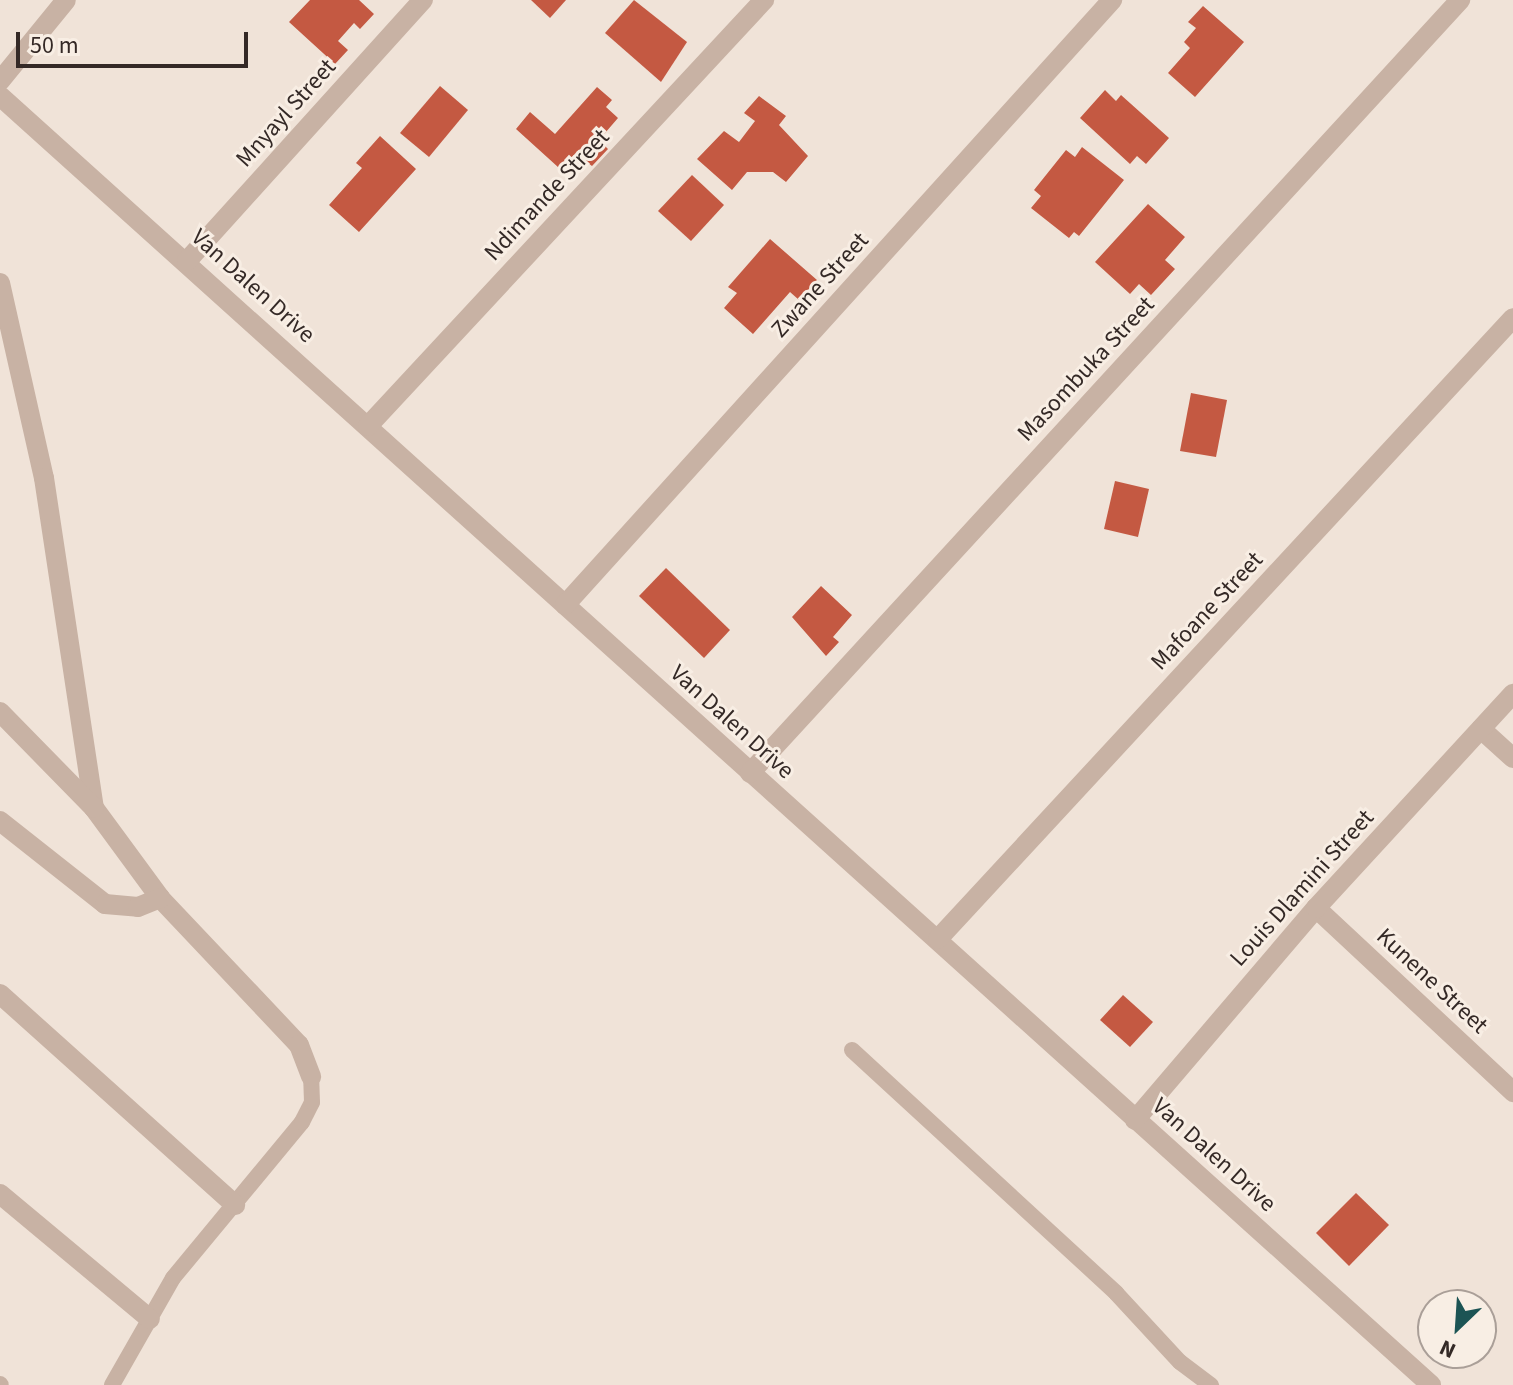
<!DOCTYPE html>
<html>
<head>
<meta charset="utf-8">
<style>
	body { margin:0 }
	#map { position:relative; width:1513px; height:1385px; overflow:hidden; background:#f0e3d8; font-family:"Source Sans 3",sans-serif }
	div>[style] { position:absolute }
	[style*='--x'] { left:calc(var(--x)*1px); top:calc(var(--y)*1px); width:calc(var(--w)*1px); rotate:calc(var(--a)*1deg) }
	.building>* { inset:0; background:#c45942 }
	.service>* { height:16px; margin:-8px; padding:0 8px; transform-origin:8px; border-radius:8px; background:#c8b2a4 }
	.minor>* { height:20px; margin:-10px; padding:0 10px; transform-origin:10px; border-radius:10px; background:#c8b2a4 }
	span { translate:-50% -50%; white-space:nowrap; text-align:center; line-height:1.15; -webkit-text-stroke:6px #f8eee4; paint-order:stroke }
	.street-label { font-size:24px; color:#342926 }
	.north { position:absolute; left:1417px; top:1289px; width:80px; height:80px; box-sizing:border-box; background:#f8eee4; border:2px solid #aa9f98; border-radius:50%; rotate:205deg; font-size:22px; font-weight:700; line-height:32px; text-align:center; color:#342926 }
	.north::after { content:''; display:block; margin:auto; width:28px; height:36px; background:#1c5454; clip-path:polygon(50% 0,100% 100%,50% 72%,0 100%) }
	.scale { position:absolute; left:16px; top:32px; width:232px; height:36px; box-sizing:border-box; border:4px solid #342926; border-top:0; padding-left:10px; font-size:24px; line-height:28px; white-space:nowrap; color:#342926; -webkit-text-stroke:6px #f8eee4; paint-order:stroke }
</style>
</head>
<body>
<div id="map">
	<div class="building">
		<div style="clip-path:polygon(310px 0,359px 0,374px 14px,360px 29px,354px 23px,338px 41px,348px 50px,335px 64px,289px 22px)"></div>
		<div style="clip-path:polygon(531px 0,566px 0,550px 18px)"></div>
		<div style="clip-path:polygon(634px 0,687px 42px,661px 82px,605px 33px)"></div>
		<div style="clip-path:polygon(1203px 6px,1244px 42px,1195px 97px,1168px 73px,1190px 48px,1184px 42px,1196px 28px,1188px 22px)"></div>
		<div style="clip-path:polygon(440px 86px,468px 110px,429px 157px,400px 133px)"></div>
		<div style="clip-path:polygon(597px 87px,612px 100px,606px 107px,618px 118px,599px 140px,608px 149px,592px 166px,584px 160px,569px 177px,516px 129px,530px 112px,555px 134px)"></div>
		<div style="clip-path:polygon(1105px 90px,1116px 101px,1121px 95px,1169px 138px,1146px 164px,1137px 156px,1130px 164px,1080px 118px)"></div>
		<div style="clip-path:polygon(759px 96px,786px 116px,779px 125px,808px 156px,786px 182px,773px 172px,747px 172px,732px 190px,697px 159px,724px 131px,739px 142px,755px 121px,744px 113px)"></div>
		<div style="clip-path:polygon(380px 136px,416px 169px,359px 232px,329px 205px,362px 168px,356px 163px)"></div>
		<div style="clip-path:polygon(1082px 147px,1124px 180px,1079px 236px,1074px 232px,1069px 238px,1031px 208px,1041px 196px,1034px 190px,1066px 150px,1075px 157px)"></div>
		<div style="clip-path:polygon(692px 175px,724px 205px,691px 241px,658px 211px)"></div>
		<div style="clip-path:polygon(1148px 204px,1185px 237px,1165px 260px,1175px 269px,1151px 295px,1139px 284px,1130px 294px,1095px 262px)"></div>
		<div style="clip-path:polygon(770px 239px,817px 280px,799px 300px,790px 292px,753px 334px,724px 308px,737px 293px,728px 287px)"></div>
		<div style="clip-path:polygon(1191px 393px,1227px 400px,1216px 457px,1180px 451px)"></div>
		<div style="clip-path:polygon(1115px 481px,1149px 489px,1138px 537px,1104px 529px)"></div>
		<div style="clip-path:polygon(666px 568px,730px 630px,704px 658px,639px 596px)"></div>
		<div style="clip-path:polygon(821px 586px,852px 615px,833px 637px,839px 642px,826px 656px,792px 617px)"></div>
		<div style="clip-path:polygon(1123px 995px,1153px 1022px,1130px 1047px,1100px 1020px)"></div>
		<div style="clip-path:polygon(1356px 1193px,1389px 1225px,1349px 1266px,1316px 1233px)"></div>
	</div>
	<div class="service">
		<div style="--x:852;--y:1050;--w:359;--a:42.6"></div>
		<div style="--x:1116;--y:1293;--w:94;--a:47.2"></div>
		<div style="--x:1180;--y:1362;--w:39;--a:37"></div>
		<div style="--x:0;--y:1384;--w:1;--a:45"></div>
		<div style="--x:112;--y:1385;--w:123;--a:-60.3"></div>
		<div style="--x:173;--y:1278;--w:202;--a:-50.4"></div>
		<div style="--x:302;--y:1122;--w:22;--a:-63"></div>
		<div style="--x:312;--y:1102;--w:25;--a:-92"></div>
	</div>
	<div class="minor">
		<div style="--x:0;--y:81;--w:104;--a:-50.8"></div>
		<div style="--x:0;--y:96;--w:1926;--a:42.01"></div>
		<div style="--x:187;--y:261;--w:352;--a:-47.9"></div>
		<div style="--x:0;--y:283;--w:200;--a:77.3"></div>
		<div style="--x:44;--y:478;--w:334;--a:81.4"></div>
		<div style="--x:94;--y:808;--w:112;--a:53.7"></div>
		<div style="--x:160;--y:898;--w:202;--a:46.6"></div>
		<div style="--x:299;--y:1045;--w:34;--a:69"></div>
		<div style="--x:368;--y:426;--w:582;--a:-47.09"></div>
		<div style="--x:565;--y:605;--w:816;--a:-47.88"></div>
		<div style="--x:0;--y:712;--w:134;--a:45.6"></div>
		<div style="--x:1481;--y:729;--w:43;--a:42.2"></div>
		<div style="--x:750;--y:773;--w:1050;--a:-47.43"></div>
		<div style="--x:0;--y:821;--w:134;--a:38.3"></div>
		<div style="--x:105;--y:904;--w:33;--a:5"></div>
		<div style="--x:138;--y:907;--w:24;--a:-22"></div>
		<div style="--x:1316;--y:908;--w:270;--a:43"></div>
		<div style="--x:938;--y:939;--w:846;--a:-47.2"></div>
		<div style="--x:0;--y:994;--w:316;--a:41.9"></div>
		<div style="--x:1135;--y:1120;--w:279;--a:-49.5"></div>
		<div style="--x:1316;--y:908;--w:291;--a:-47.4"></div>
		<div style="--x:0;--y:1194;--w:195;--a:39.8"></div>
	</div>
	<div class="street-label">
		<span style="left:286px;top:113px;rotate:-48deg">Mnyayl Street</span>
		<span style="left:547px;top:195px;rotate:-47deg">Ndimande Street</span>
		<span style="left:820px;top:285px;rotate:-48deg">Zwane Street</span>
		<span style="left:253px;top:286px;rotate:42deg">Van Dalen Drive</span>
		<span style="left:1086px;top:369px;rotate:-47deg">Masombuka Street</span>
		<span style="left:1207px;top:611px;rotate:-47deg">Mafoane Street</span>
		<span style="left:732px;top:722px;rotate:42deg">Van Dalen Drive</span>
		<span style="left:1302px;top:888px;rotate:-48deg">Louis Dlamini Street</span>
		<span style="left:1432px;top:981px;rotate:43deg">Kunene Street</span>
		<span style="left:1214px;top:1155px;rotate:42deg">Van Dalen Drive</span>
	</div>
	<div class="north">N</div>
	<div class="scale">50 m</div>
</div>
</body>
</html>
